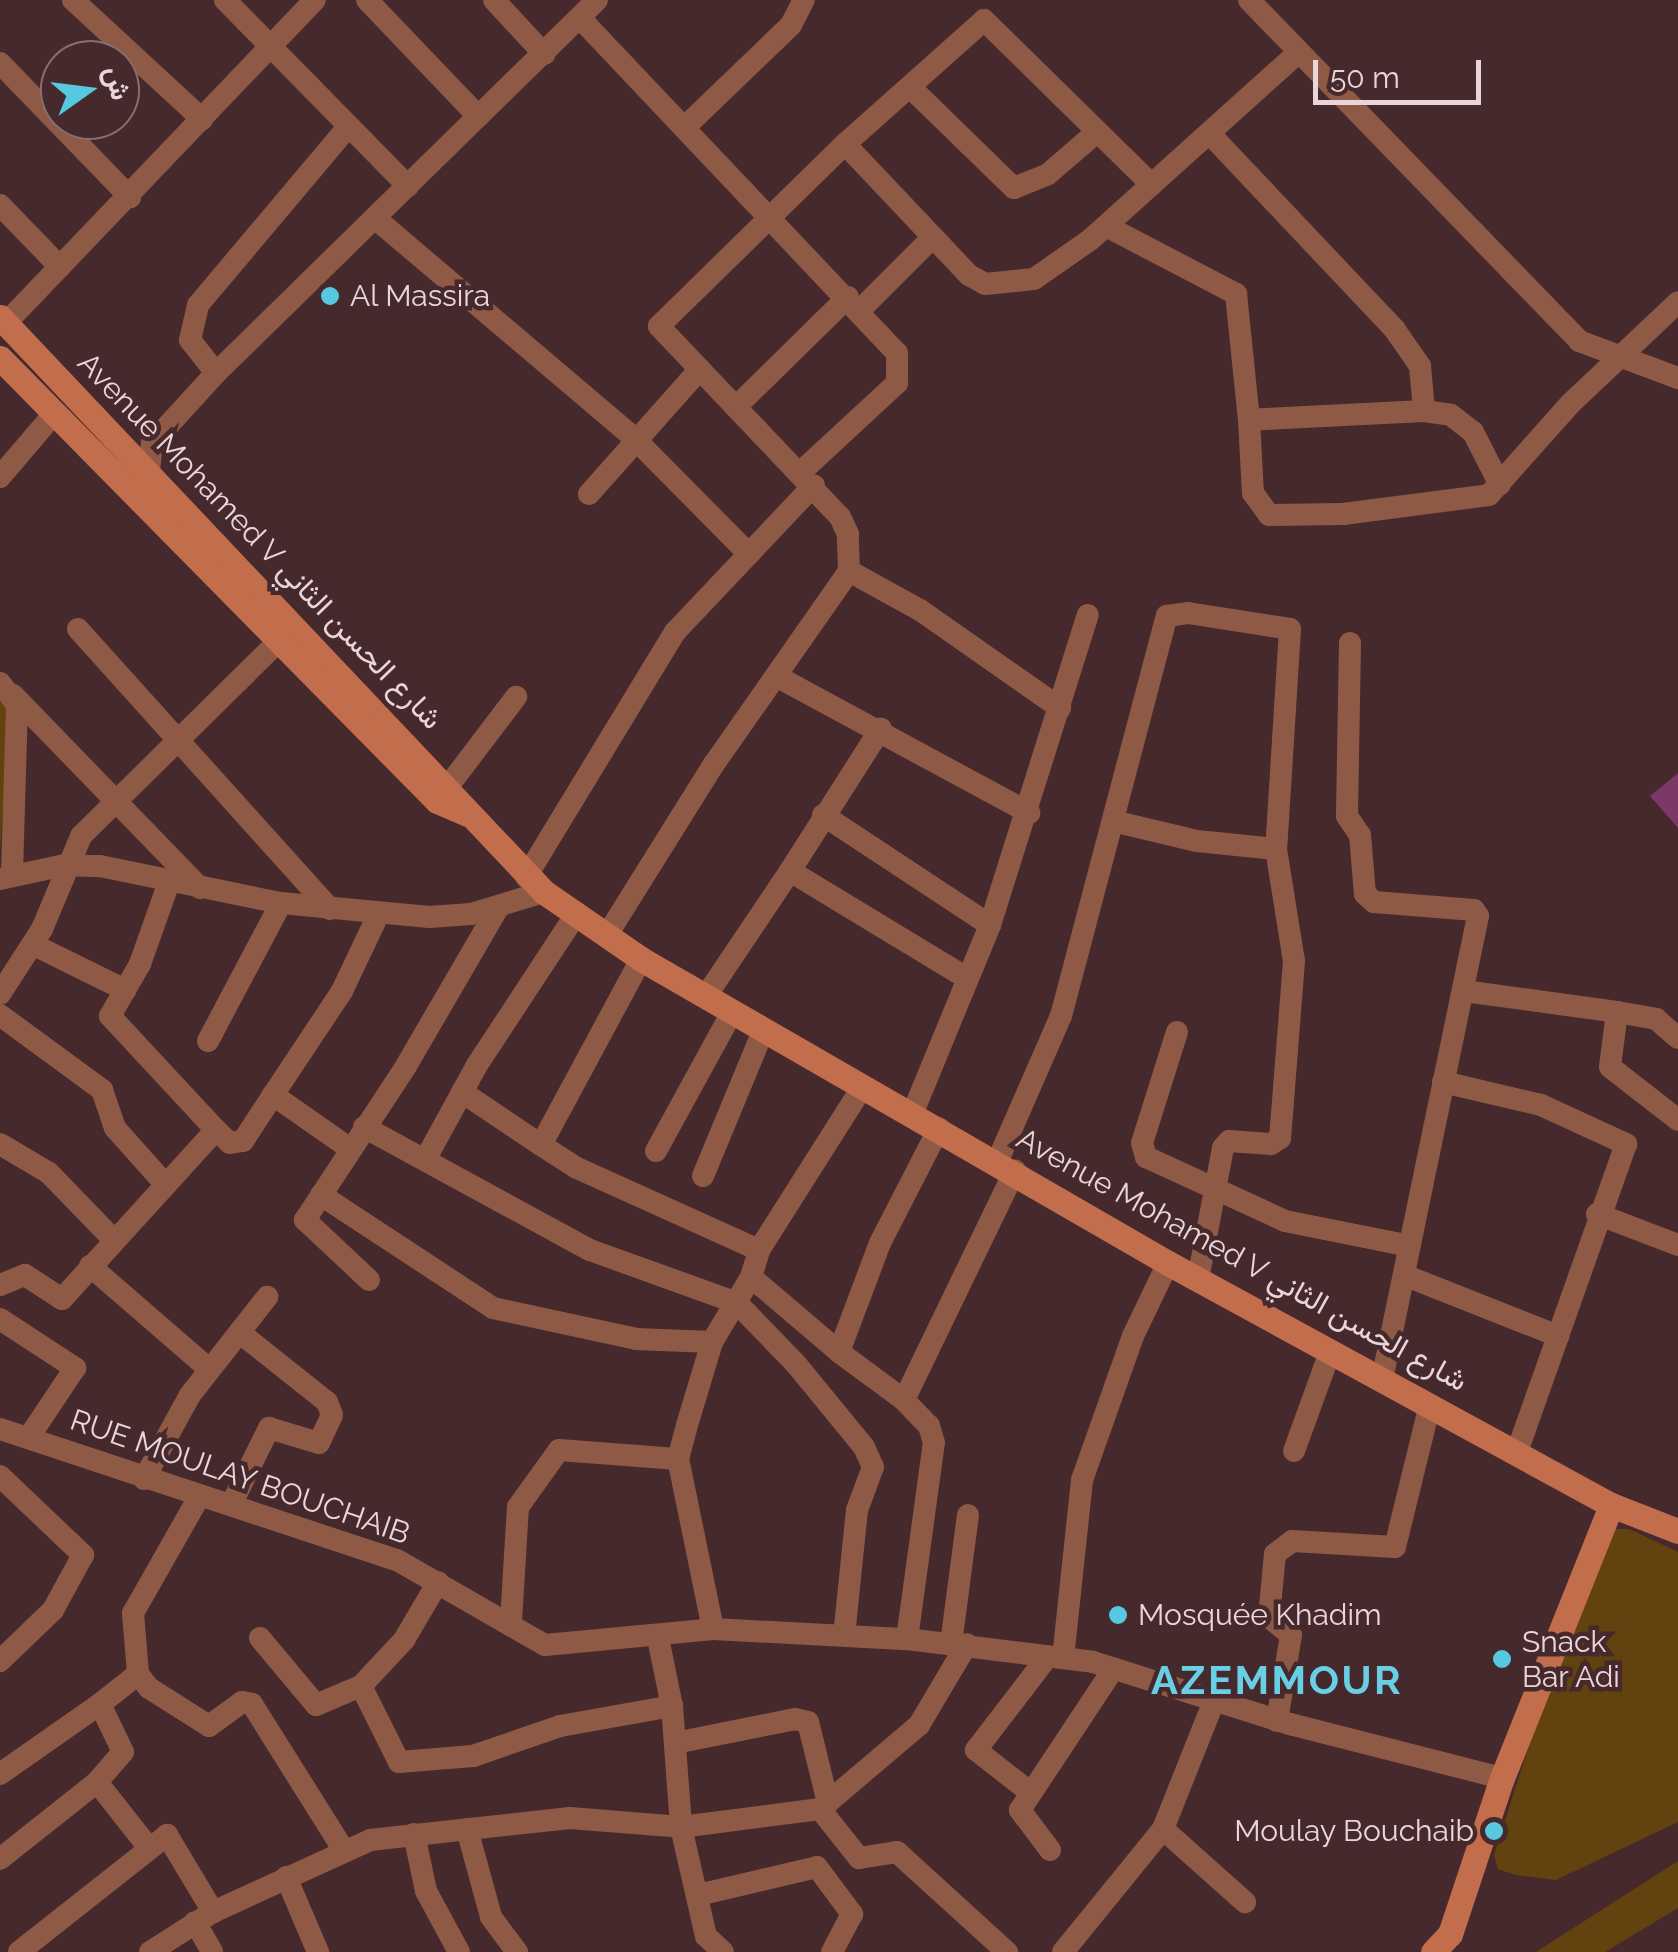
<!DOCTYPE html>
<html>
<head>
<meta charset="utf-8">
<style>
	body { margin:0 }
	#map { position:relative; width:1678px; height:1952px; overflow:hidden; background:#46292d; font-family:Raleway,Vazirmatn,sans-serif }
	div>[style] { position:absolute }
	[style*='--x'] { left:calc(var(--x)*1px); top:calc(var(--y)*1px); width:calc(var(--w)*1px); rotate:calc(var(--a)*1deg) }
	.green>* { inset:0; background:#62420e }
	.building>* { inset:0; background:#7c3869 }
	.street>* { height:22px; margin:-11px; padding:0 11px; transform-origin:11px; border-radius:11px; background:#8f5a45 }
	.secondary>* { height:25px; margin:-12.5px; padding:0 12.5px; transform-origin:12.5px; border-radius:12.5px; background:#c26d4c }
	.dots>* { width:28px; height:28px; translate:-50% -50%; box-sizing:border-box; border:5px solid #46292d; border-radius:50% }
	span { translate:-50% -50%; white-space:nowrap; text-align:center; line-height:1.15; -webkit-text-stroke:9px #46292d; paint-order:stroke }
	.poi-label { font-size:30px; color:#ead6d8 }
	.left { translate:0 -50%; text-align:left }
	.right { translate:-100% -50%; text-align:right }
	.street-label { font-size:30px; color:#ead6d8 }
	.district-label { font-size:40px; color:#68cfe5; font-weight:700; letter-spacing:2.5px }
	.north { position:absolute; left:40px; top:40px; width:100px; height:100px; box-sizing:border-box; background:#46292d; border:2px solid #886e71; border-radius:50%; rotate:76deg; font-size:28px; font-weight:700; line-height:40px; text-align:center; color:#ead6d8 }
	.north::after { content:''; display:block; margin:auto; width:35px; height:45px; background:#56c9e1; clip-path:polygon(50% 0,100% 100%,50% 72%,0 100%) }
	.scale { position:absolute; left:1313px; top:60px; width:168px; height:45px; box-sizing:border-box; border:5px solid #ead6d8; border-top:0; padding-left:12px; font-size:30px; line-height:35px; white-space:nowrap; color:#ead6d8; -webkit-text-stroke:8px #46292d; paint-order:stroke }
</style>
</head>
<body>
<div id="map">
	<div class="green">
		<div style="clip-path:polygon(0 692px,11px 702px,0 850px)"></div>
		<div style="clip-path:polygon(1606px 1529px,1629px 1529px,1678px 1552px,1678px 1822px,1556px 1880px,1515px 1875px,1498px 1869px,1494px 1855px,1592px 1548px)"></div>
		<div style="clip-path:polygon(1678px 1861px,1678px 1908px,1605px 1952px,1536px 1952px)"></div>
	</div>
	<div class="building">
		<div style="clip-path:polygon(1678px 773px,1678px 828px,1650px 796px)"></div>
	</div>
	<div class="street">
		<div style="--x:73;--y:0;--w:176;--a:42.7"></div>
		<div style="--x:225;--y:0;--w:261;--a:45.5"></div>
		<div style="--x:367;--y:0;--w:161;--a:46.3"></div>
		<div style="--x:494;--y:0;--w:74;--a:47.2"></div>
		<div style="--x:1249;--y:0;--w:475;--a:45.9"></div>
		<div style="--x:1579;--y:341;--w:106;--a:20.5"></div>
		<div style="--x:580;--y:18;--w:461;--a:46.6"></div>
		<div style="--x:897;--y:353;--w:30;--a:90"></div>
		<div style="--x:897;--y:383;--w:129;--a:137.2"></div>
		<div style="--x:0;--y:63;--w:187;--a:45.9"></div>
		<div style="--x:910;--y:87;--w:145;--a:44.2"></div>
		<div style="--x:1014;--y:188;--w:35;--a:-22"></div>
		<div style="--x:1047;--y:175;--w:66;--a:-40.7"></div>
		<div style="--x:686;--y:126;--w:146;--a:-43.9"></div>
		<div style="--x:791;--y:25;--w:28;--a:-63"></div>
		<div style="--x:1209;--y:133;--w:271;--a:46.6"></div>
		<div style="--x:1395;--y:330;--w:44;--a:55.2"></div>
		<div style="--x:1420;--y:366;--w:45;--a:84.9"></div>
		<div style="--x:1424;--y:411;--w:175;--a:177.1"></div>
		<div style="--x:1249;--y:420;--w:73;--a:86.9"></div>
		<div style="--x:1253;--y:493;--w:27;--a:54"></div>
		<div style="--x:1269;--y:515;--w:74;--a:-0.8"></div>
		<div style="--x:1343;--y:514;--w:147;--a:-7.4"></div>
		<div style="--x:1489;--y:495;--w:123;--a:-48.3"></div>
		<div style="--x:1571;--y:403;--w:147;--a:-43.3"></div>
		<div style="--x:845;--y:144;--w:186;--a:-41.7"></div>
		<div style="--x:984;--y:20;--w:235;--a:44.5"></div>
		<div style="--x:0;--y:205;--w:86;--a:45.9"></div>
		<div style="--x:376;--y:219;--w:338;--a:40.3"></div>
		<div style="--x:634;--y:438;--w:159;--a:45.3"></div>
		<div style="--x:1106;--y:226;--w:147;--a:27.6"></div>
		<div style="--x:1236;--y:294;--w:127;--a:84.1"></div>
		<div style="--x:861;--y:309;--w:98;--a:-45"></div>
		<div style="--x:6;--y:323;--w:447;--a:-46.3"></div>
		<div style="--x:216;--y:373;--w:42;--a:-128.2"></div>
		<div style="--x:190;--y:340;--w:36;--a:-77"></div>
		<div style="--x:198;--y:305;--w:233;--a:-49.9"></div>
		<div style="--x:738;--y:405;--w:154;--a:-44.5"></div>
		<div style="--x:1424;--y:411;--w:27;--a:8"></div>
		<div style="--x:1451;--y:415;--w:28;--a:38"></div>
		<div style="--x:1473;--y:432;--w:59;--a:63"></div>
		<div style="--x:0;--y:477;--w:82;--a:-49.5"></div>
		<div style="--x:139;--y:484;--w:16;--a:-52"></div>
		<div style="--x:149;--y:471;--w:28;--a:-84"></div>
		<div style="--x:152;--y:443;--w:95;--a:-47.6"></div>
		<div style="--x:216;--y:373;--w:533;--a:-44.39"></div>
		<div style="--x:589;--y:494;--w:167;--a:-48.4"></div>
		<div style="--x:849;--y:571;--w:81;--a:28.8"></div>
		<div style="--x:920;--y:610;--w:171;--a:35"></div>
		<div style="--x:78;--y:629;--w:377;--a:48"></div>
		<div style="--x:1350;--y:643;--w:173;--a:91"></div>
		<div style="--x:1347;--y:816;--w:23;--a:56"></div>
		<div style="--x:1360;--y:835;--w:59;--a:85.2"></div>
		<div style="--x:1365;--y:894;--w:12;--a:42"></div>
		<div style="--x:1374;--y:902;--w:100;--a:4.6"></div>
		<div style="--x:1474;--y:910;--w:7;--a:56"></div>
		<div style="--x:1478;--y:916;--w:474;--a:101.7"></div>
		<div style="--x:776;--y:676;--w:288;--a:28.4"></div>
		<div style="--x:0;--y:683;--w:28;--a:52"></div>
		<div style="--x:17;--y:705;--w:171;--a:91.7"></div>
		<div style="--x:13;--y:695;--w:269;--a:45.9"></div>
		<div style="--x:437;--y:801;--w:131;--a:-52.8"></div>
		<div style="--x:823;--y:815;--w:200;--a:33.4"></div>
		<div style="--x:1117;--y:822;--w:82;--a:13.4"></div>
		<div style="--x:1197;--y:841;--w:79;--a:5.8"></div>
		<div style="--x:790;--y:871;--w:169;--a:-57.5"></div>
		<div style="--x:526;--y:877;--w:287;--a:-58.7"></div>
		<div style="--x:675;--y:632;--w:202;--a:-46.6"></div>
		<div style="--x:0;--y:879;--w:66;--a:-12.2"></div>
		<div style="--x:65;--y:865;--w:35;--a:2"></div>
		<div style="--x:100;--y:866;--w:185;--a:11.6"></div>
		<div style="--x:281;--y:903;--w:149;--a:5.4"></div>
		<div style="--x:429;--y:917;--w:42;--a:-4.1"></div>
		<div style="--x:471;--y:914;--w:76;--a:-16.8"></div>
		<div style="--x:169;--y:882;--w:87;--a:109.5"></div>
		<div style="--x:140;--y:964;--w:60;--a:120"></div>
		<div style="--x:110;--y:1016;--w:156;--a:47.1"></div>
		<div style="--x:607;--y:935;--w:202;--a:-58"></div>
		<div style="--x:714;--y:764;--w:236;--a:-55"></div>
		<div style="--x:849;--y:571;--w:37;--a:-92"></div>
		<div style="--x:848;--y:534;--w:19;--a:-115"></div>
		<div style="--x:840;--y:517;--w:263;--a:-133.5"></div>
		<div style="--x:659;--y:326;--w:260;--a:-44.4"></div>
		<div style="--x:845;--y:144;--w:180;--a:46.6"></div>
		<div style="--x:969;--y:275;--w:18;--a:29"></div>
		<div style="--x:985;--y:284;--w:49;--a:-5.8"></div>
		<div style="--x:1034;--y:279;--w:68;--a:-34.9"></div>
		<div style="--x:1090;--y:240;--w:281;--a:-42"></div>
		<div style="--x:34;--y:945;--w:102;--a:26.3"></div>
		<div style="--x:1464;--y:991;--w:154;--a:7.8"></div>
		<div style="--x:1617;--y:1012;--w:55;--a:97.3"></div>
		<div style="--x:1610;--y:1067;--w:86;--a:37.9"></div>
		<div style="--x:0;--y:994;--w:77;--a:-57.1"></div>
		<div style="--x:42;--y:929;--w:101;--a:-67.2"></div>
		<div style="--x:81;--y:836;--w:292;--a:-44.6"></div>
		<div style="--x:706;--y:996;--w:151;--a:-56.1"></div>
		<div style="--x:790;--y:871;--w:207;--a:31.2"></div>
		<div style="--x:1617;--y:1012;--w:40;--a:10"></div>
		<div style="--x:1656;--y:1019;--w:29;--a:41"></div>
		<div style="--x:0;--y:1015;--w:127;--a:36.3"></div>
		<div style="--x:102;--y:1090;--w:40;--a:71.1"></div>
		<div style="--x:115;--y:1128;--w:74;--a:48.3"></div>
		<div style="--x:1177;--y:1032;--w:116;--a:107.5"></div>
		<div style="--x:1142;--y:1143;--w:15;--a:74"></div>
		<div style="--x:1146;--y:1157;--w:153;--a:24.7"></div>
		<div style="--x:1285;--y:1221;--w:127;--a:11.3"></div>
		<div style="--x:208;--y:1041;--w:156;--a:-62.1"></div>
		<div style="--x:1443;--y:1082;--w:101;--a:13.2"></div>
		<div style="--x:1541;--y:1105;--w:94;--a:24.6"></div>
		<div style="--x:1626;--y:1144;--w:327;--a:109.5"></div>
		<div style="--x:462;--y:1092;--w:95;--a:33.9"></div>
		<div style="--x:541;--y:1145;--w:211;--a:-61.7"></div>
		<div style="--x:913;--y:1112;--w:202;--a:-67.6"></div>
		<div style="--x:990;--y:925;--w:325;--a:-72.5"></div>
		<div style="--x:364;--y:1127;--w:257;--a:28.6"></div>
		<div style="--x:590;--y:1250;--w:156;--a:19.8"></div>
		<div style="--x:737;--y:1303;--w:85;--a:46"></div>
		<div style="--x:796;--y:1364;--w:107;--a:50.7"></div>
		<div style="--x:864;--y:1447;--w:22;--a:66"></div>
		<div style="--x:873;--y:1467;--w:46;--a:110.4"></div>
		<div style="--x:857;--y:1510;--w:126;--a:95.9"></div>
		<div style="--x:0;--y:1144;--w:57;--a:30.6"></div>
		<div style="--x:49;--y:1173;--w:93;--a:45.9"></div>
		<div style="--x:541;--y:1145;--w:43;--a:32.6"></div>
		<div style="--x:577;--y:1168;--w:200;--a:24.3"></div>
		<div style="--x:349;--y:1148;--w:93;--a:-145.1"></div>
		<div style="--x:273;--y:1095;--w:125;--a:-56.4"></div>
		<div style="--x:342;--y:991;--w:86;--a:-64.6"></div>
		<div style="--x:656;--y:1151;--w:158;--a:-61.3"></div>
		<div style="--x:425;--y:1160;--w:108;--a:-61.3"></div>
		<div style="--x:477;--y:1065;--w:182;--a:-56.7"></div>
		<div style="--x:998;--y:1160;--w:157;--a:-66.4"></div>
		<div style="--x:1061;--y:1016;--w:414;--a:-75.2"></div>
		<div style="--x:1167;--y:616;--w:21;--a:-8"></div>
		<div style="--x:1188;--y:613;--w:103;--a:8.9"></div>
		<div style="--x:1290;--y:629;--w:220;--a:93.6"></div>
		<div style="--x:1276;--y:849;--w:113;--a:80.9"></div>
		<div style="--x:1294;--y:961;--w:178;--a:94.5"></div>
		<div style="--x:1280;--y:1138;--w:11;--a:146"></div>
		<div style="--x:1271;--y:1144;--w:42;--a:-175.9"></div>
		<div style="--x:1229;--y:1141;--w:9;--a:131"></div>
		<div style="--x:1223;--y:1148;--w:133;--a:100.8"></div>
		<div style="--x:703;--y:1176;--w:159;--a:-67.5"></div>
		<div style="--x:321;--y:1195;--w:206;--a:33.3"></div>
		<div style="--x:493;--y:1308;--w:146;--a:12.2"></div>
		<div style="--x:636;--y:1339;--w:76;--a:2.3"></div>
		<div style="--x:1597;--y:1214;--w:87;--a:20.9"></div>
		<div style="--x:90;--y:1266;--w:157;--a:40.9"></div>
		<div style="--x:1404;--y:1275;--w:166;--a:21.6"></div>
		<div style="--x:751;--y:1277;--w:116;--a:40.4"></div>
		<div style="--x:369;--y:1280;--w:88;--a:-136.8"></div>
		<div style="--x:305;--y:1220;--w:184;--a:-56.7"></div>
		<div style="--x:406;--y:1066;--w:183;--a:-59.8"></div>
		<div style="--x:0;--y:1285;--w:27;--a:-22"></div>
		<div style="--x:25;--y:1275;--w:44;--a:33"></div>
		<div style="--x:62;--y:1299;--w:229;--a:-47.7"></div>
		<div style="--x:216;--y:1130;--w:19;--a:43"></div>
		<div style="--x:230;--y:1143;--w:13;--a:-9"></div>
		<div style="--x:243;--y:1141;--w:55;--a:-56.9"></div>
		<div style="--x:0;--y:1319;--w:90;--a:33.2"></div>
		<div style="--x:75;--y:1368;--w:83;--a:123.7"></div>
		<div style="--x:904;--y:1400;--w:81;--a:-143.6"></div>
		<div style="--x:839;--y:1352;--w:116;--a:-69.4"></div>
		<div style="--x:880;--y:1243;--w:129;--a:-62.8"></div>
		<div style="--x:0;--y:1429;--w:418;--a:18.3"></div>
		<div style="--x:397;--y:1560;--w:171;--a:29.9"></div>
		<div style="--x:545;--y:1645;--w:169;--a:-5.4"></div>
		<div style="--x:713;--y:1629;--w:194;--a:3"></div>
		<div style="--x:907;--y:1639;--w:187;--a:7"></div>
		<div style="--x:1093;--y:1662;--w:207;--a:17.5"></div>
		<div style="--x:1290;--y:1724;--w:219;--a:14.3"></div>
		<div style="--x:1294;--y:1451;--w:105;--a:-70"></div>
		<div style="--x:0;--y:1476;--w:115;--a:43.6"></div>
		<div style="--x:83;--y:1555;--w:63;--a:118.6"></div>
		<div style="--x:53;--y:1610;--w:74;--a:136.1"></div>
		<div style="--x:144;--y:1479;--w:96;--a:-61.3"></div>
		<div style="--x:190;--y:1395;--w:125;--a:-51.8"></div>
		<div style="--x:199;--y:1497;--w:133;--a:119.6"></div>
		<div style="--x:133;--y:1613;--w:61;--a:85.3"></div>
		<div style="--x:138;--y:1674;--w:18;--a:52"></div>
		<div style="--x:149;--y:1688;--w:71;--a:32.3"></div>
		<div style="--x:209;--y:1726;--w:41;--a:-36"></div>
		<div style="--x:242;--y:1702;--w:10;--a:11"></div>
		<div style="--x:252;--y:1704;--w:171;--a:57.9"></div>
		<div style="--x:231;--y:1505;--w:86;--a:-63.7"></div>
		<div style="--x:269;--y:1428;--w:52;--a:16.7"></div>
		<div style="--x:319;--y:1443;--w:31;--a:-65"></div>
		<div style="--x:332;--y:1415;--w:14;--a:-111"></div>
		<div style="--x:327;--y:1402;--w:112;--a:-141.5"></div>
		<div style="--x:438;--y:1582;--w:67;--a:120.4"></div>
		<div style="--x:404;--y:1640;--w:63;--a:133.1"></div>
		<div style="--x:361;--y:1686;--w:85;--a:63.4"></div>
		<div style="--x:399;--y:1762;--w:74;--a:-4.6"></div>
		<div style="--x:473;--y:1756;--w:92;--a:-19"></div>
		<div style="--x:560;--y:1726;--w:114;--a:-10.1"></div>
		<div style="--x:511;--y:1621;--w:114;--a:-86.5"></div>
		<div style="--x:518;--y:1507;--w:70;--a:-54.3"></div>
		<div style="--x:559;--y:1450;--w:119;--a:4.3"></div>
		<div style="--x:713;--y:1629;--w:174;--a:-101.6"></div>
		<div style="--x:678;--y:1459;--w:35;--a:-75"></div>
		<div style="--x:687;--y:1425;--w:87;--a:-73.2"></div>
		<div style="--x:712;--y:1342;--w:76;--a:-59"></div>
		<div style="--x:751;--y:1277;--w:28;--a:-73"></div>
		<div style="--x:759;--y:1250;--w:194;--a:-57.6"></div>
		<div style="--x:260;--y:1638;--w:87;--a:50.1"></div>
		<div style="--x:316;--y:1705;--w:49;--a:-22.9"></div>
		<div style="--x:658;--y:1638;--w:69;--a:78.4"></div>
		<div style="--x:672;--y:1706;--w:121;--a:85.7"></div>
		<div style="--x:681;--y:1827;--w:112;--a:77.1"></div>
		<div style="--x:706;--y:1936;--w:23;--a:43"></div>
		<div style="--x:907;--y:1639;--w:198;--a:-82.2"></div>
		<div style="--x:934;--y:1443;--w:18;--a:-106"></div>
		<div style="--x:929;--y:1426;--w:36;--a:-134"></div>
		<div style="--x:904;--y:1400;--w:255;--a:-64.2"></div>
		<div style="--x:951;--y:1644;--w:130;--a:-82.5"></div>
		<div style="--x:1063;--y:1658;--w:179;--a:-83.9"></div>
		<div style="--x:1082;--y:1480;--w:153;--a:-70.5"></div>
		<div style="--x:1133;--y:1336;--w:81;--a:-64.4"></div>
		<div style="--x:138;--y:1674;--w:48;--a:141.7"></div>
		<div style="--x:100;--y:1704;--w:53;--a:64.4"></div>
		<div style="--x:123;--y:1752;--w:40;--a:131"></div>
		<div style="--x:97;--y:1782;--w:84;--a:51.8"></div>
		<div style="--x:1277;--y:1721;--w:87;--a:-80.8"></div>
		<div style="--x:1291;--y:1635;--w:28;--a:-141"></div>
		<div style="--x:1269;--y:1617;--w:63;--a:-84.6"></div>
		<div style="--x:1275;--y:1554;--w:21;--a:-37"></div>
		<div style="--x:1292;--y:1541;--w:103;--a:3.3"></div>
		<div style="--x:1395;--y:1547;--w:146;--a:-76.2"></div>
		<div style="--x:675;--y:1743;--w:122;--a:-11.3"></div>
		<div style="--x:795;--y:1719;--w:13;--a:13"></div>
		<div style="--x:808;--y:1722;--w:83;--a:76.1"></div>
		<div style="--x:0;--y:1774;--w:122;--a:-35"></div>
		<div style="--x:1031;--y:1793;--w:70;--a:-142"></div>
		<div style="--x:976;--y:1750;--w:118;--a:-52.5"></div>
		<div style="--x:820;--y:1809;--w:63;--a:51.5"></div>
		<div style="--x:859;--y:1858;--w:38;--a:-9"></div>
		<div style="--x:897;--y:1852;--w:149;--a:42.3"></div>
		<div style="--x:467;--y:1829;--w:91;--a:74.7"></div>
		<div style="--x:491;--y:1917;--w:44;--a:53.4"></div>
		<div style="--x:1163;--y:1829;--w:110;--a:41.7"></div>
		<div style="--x:414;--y:1834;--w:58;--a:78.1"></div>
		<div style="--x:426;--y:1891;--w:69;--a:61.6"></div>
		<div style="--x:1050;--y:1850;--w:50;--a:-126.9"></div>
		<div style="--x:1020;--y:1810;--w:170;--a:-56.5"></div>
		<div style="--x:0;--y:1859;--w:124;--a:-38.4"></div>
		<div style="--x:286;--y:1877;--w:82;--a:66.9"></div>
		<div style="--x:698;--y:1895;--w:122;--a:-13.2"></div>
		<div style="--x:817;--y:1867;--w:59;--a:53.3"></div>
		<div style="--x:852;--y:1914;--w:43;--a:117.8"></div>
		<div style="--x:195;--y:1922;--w:34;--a:60"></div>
		<div style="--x:19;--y:1952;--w:189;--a:-38.3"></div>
		<div style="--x:167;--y:1835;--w:90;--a:59.1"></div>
		<div style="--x:150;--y:1952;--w:75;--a:-32.4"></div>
		<div style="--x:213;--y:1912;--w:173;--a:-24.6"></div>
		<div style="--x:370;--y:1840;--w:201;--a:-6.3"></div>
		<div style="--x:570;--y:1818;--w:111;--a:4.6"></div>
		<div style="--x:681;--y:1827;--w:140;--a:-7.4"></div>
		<div style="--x:820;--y:1809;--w:130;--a:-40.3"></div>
		<div style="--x:919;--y:1725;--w:94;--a:-59.3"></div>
		<div style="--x:1063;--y:1952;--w:159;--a:-50.9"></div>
		<div style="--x:1163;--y:1829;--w:138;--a:-68.3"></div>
	</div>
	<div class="secondary">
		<div style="--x:0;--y:317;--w:792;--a:46.59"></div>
		<div style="--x:544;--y:892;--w:118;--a:34.6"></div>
		<div style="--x:641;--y:959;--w:608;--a:29.98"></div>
		<div style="--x:1168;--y:1263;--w:505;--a:28.65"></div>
		<div style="--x:1611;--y:1505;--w:72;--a:21.2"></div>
		<div style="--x:0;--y:358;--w:622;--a:45.39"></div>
		<div style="--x:437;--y:801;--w:33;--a:23"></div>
		<div style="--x:1433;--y:1952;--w:25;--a:-47"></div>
		<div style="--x:1450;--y:1934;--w:164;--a:-71.6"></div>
		<div style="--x:1502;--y:1778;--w:294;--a:-68.2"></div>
	</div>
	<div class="dots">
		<div style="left:330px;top:296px;background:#56c9e1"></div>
		<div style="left:1118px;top:1615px;background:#56c9e1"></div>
		<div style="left:1502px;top:1659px;background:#56c9e1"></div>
		<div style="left:1494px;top:1831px;background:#56c9e1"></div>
	</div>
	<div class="poi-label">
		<span class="left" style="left:350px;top:296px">Al Massira</span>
		<span class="left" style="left:1138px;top:1615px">Mosquée Khadim</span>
		<span class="left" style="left:1522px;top:1659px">Snack<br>Bar Adi</span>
		<span class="right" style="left:1474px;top:1831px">Moulay Bouchaib</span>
	</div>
	<div class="street-label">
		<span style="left:260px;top:541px;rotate:46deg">Avenue Mohamed V شارع الحسن الثاني</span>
		<span style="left:1242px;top:1260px;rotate:29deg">Avenue Mohamed V شارع الحسن الثاني</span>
		<span style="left:240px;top:1477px;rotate:19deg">RUE MOULAY BOUCHAIB</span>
	</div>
	<div class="district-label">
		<span style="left:1277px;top:1680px">AZEMMOUR</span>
	</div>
	<div class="north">ش</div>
	<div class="scale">50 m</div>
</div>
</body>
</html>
